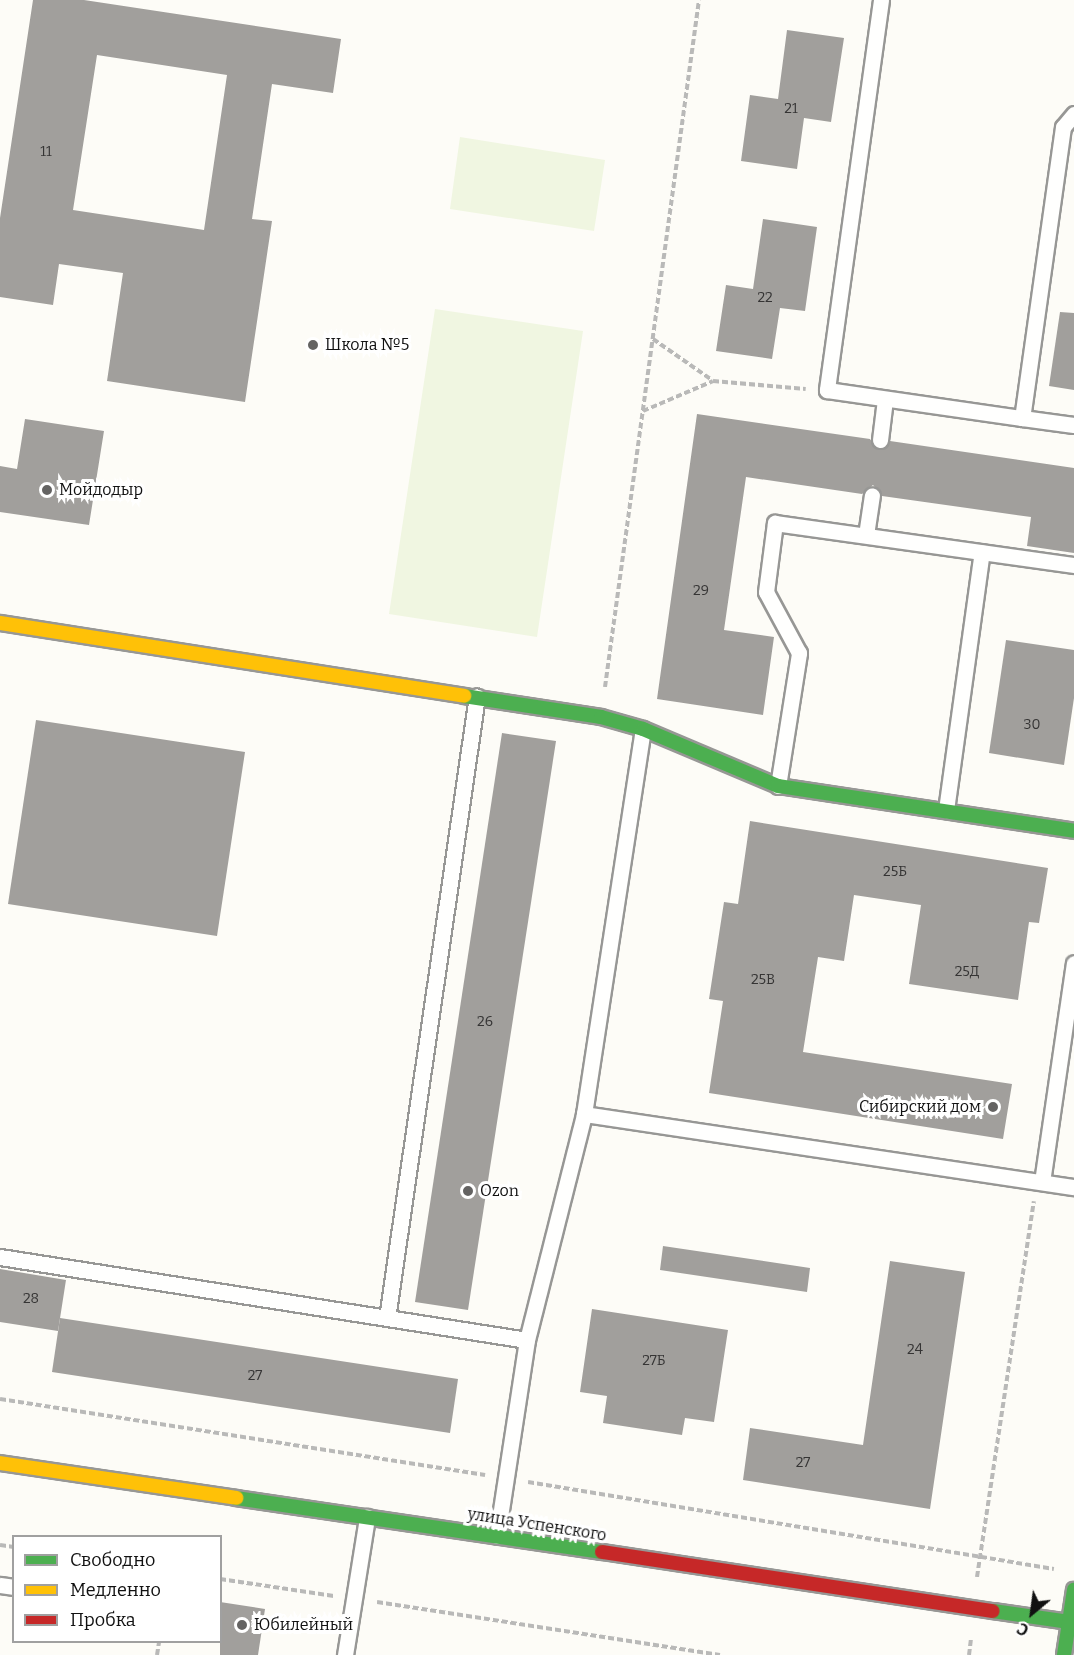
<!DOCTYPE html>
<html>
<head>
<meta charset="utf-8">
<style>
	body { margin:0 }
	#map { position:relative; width:1074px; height:1655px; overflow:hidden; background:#fdfcf7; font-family:Bitter,serif }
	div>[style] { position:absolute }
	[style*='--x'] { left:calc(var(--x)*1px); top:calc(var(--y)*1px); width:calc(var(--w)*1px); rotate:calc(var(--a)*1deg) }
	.pitch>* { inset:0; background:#f0f6e1 }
	.building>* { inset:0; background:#a19f9c }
	.path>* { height:4px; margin-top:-2px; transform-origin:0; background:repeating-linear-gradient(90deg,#b9b9b8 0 6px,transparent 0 9px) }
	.roads { filter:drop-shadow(2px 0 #979795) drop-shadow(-2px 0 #979795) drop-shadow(0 2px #979795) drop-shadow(0 -2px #979795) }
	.lane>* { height:15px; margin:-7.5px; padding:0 7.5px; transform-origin:7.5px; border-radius:7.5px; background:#fffffe }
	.fast>* { height:14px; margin:-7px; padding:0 7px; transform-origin:7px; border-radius:7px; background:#4caf50 }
	.slow>* { height:14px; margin:-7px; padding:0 7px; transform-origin:7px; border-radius:7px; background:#ffc107 }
	.jam>* { height:14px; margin:-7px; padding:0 7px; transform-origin:7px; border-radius:7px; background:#c62828 }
	.dots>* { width:16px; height:16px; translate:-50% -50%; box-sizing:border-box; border:3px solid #fff; border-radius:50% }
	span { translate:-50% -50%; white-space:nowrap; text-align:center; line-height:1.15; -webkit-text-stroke:6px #fff; paint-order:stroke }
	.number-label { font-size:14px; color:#353434 }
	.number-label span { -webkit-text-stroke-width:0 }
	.poi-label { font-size:16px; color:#111 }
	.left { translate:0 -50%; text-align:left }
	.right { translate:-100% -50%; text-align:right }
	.street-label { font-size:16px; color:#111 }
	.legend { position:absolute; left:12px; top:1535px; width:210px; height:108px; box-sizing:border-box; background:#fff; border:2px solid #a0a0a0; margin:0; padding:8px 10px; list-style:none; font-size:18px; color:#111 }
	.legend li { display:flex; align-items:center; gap:12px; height:30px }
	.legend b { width:30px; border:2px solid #a0a0a0 }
	.north { position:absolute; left:1002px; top:1583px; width:60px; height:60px; -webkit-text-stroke:4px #fff; paint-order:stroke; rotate:209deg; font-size:16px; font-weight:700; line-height:24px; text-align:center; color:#111 }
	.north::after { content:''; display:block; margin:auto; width:21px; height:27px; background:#111; clip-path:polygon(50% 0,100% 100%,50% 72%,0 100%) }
</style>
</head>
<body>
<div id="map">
	<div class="pitch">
		<div style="clip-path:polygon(460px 137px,605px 160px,594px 231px,450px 209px)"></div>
		<div style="clip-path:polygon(435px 309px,583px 331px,537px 637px,389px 614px)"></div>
	</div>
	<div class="building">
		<div style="clip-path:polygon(evenodd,33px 0,84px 0,341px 39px,333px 93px,272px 84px,252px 219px,272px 221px,245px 402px,107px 381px,123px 273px,59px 264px,53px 305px,0 297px,0 218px,33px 0,97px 55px,227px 75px,204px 230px,73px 210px,97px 55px)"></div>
		<div style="clip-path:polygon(787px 30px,844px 38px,831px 122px,804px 118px,797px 169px,741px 161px,750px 95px,778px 99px)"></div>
		<div style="clip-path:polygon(763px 219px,817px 227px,805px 311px,780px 308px,772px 359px,716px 351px,726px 285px,753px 289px)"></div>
		<div style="clip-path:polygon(1060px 312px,1074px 313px,1074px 390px,1049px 386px)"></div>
		<div style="clip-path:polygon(697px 414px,870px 439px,878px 450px,890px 441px,1074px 468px,1074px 553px,1027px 546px,1031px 517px,882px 496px,873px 485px,862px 494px,746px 477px,724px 630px,774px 637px,763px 715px,657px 699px)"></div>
		<div style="clip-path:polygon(25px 419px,104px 431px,89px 525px,0 512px,0 466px,17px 469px)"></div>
		<div style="clip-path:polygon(1006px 640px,1074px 650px,1074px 698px,1064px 765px,989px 753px)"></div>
		<div style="clip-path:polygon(36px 720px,245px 752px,217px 936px,8px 904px)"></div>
		<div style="clip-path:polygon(502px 733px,556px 741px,468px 1310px,415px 1302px)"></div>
		<div style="clip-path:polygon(750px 821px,1048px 868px,1039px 923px,1029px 922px,1018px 1000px,909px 984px,921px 905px,854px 895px,844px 961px,818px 957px,803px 1052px,1012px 1084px,1003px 1139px,709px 1093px,723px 1001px,709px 999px,724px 902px,738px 904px)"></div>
		<div style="clip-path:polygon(663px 1246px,810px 1268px,807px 1292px,660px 1270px)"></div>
		<div style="clip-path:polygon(890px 1261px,965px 1272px,930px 1509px,743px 1480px,750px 1428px,863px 1445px)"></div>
		<div style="clip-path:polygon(0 1269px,66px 1280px,58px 1331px,0 1322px)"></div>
		<div style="clip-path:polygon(592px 1309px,728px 1330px,714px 1422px,685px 1418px,682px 1435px,603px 1423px,607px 1396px,580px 1392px)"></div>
		<div style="clip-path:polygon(60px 1318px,458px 1379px,450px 1433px,52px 1372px)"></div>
		<div style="clip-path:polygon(220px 1602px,265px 1609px,258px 1655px,220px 1655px)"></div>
	</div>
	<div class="path">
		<div style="--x:653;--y:339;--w:72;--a:34.8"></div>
		<div style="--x:643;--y:411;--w:76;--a:-23.2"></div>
		<div style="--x:713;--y:381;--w:93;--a:4.9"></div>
		<div style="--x:605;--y:687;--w:693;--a:-82.21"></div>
		<div style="--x:0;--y:1399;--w:491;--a:8.9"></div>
		<div style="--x:528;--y:1482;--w:533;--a:9.39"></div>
		<div style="--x:0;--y:1545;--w:14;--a:8"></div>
		<div style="--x:977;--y:1577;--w:380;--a:-81.4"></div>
		<div style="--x:220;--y:1579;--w:115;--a:8.5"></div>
		<div style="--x:377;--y:1602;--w:347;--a:8.8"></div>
		<div style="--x:157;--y:1655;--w:13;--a:-81"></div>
		<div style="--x:969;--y:1655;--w:17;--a:-83"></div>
	</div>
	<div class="roads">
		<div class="lane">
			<div style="--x:881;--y:0;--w:394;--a:97.9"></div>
			<div style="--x:827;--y:390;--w:197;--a:8.2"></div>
			<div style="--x:1074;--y:114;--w:17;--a:130"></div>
			<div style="--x:1063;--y:127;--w:294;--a:98"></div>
			<div style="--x:1022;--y:418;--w:52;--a:7.7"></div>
			<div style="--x:880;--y:440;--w:41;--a:-83"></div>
			<div style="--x:866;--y:535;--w:40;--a:-81.5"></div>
			<div style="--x:778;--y:786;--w:135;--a:-81"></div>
			<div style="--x:799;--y:653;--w:69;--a:-118.4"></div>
			<div style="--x:766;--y:592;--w:70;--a:-82.6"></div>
			<div style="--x:775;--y:523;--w:302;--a:8"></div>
			<div style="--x:946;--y:810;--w:260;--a:-82.1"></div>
			<div style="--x:584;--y:1114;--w:495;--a:8.5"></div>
			<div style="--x:1042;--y:1182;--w:221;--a:-81.7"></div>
			<div style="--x:0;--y:1257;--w:533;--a:8.95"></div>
			<div style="--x:527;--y:1340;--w:198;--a:98.7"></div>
			<div style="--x:387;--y:1318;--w:628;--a:-81.77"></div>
			<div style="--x:527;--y:1340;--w:233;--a:-75.8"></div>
			<div style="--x:584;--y:1114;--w:389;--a:-81.3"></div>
			<div style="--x:0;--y:1585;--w:14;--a:8"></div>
			<div style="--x:345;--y:1655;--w:140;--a:-80.9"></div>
		</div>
		<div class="fast">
			<div style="--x:464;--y:696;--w:139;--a:8.7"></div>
			<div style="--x:601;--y:717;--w:44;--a:15.9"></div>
			<div style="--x:643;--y:729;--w:147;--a:22.9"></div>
			<div style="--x:778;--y:786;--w:299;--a:8.6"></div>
			<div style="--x:236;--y:1498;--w:370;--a:8.4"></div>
			<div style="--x:993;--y:1611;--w:77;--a:8.2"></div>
			<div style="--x:1064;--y:1655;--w:66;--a:-81.3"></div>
		</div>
		<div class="slow">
			<div style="--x:0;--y:623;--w:470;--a:8.9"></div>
			<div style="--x:0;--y:1463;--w:239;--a:8.4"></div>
		</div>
		<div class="jam">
			<div style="--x:602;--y:1552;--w:395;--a:8.6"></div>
		</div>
	</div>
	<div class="dots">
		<div style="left:313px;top:345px;background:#646362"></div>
		<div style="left:47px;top:490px;background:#646362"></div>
		<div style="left:993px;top:1107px;background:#646362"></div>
		<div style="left:468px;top:1191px;background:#646362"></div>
		<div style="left:242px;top:1625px;background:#646362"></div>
	</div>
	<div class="number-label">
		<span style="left:791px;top:109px">21</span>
		<span style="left:46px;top:152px">11</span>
		<span style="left:765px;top:298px">22</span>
		<span style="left:701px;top:591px">29</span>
		<span style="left:1032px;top:725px">30</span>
		<span style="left:895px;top:872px">25Б</span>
		<span style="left:967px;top:972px">25Д</span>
		<span style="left:763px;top:980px">25В</span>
		<span style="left:485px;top:1022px">26</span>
		<span style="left:31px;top:1299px">28</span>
		<span style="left:915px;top:1350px">24</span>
		<span style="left:654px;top:1361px">27Б</span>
		<span style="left:255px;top:1376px">27</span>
		<span style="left:803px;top:1463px">27</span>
	</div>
	<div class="poi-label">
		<span class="left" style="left:325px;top:345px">Школа №5</span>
		<span class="left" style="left:59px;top:490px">Мойдодыр</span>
		<span class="right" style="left:981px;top:1107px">Сибирский дом</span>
		<span class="left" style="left:480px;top:1191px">Ozon</span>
		<span class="left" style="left:254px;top:1625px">Юбилейный</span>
	</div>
	<div class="street-label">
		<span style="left:537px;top:1525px;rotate:9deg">улица Успенского</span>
	</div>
	<ul class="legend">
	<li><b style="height:8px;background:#4caf50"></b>Свободно</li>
	<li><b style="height:8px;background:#ffc107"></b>Медленно</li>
	<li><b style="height:8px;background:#c62828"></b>Пробка</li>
	</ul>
	<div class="north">С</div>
</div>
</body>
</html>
